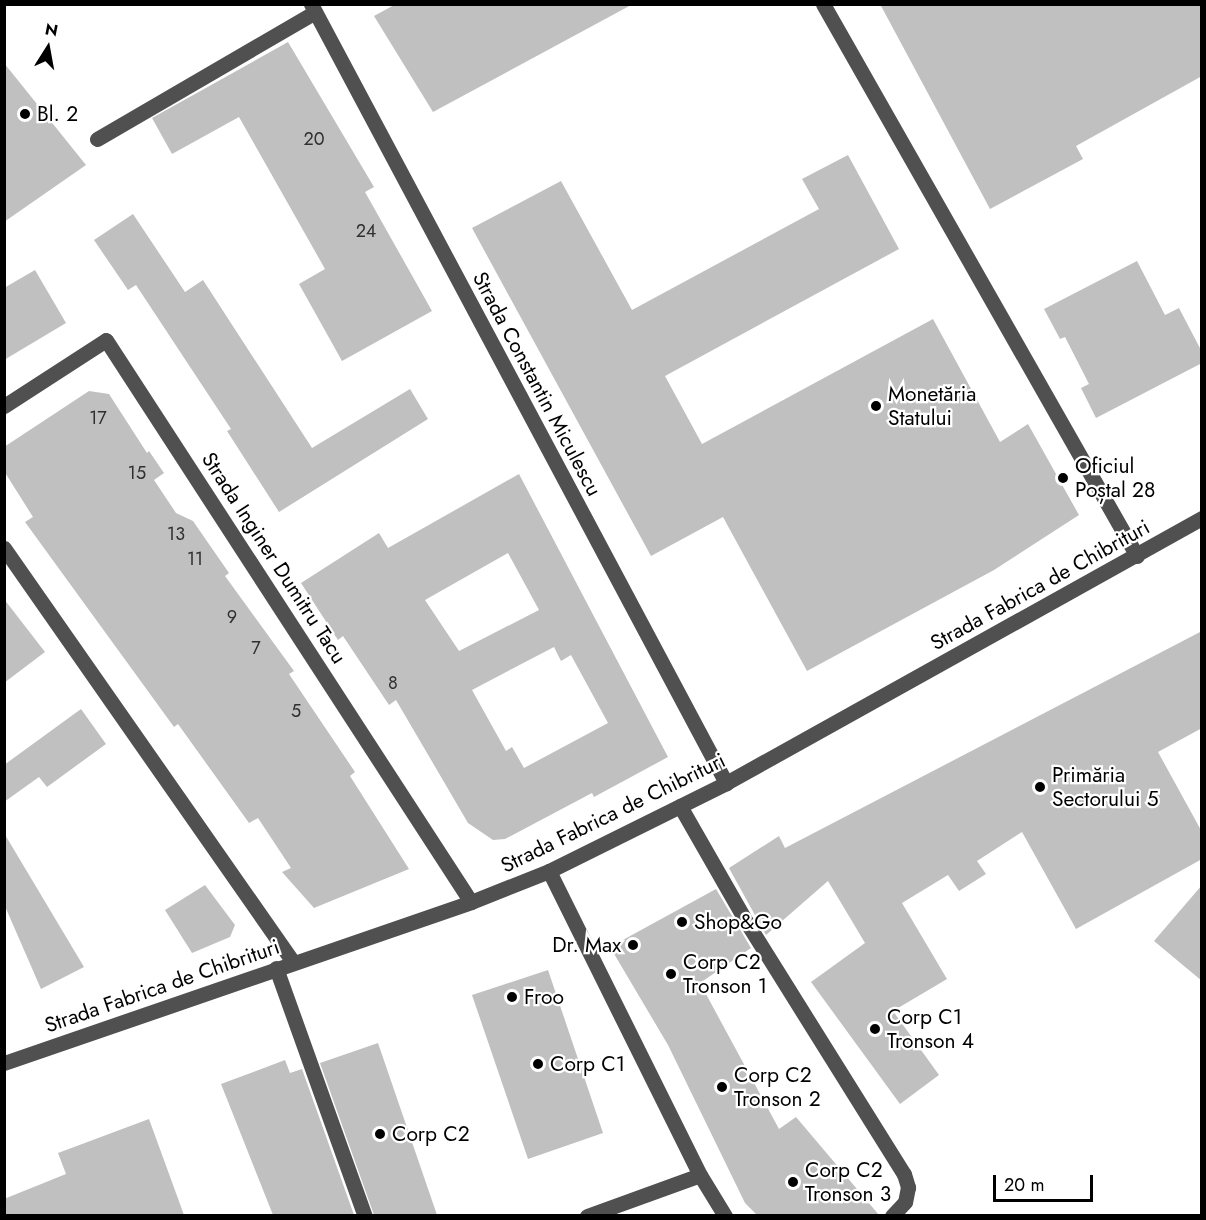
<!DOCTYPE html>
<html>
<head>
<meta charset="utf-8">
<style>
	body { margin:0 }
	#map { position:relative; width:1206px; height:1220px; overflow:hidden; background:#fff; font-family:Jost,sans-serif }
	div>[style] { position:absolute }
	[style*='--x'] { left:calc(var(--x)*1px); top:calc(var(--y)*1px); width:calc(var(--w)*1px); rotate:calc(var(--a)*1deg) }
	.building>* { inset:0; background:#c0c0c0 }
	.minor>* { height:15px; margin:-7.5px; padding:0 7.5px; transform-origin:7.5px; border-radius:7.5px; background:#505050 }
	.dots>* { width:16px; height:16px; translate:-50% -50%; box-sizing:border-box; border:3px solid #fff; border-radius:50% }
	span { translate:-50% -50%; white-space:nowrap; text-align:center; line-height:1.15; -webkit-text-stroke:4.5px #fff; paint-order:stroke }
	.number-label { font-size:18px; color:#303030 }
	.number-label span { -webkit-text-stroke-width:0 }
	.poi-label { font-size:21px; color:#000 }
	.left { translate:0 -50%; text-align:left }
	.right { translate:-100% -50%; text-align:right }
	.street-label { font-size:21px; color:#000 }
	.frame { position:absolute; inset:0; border:6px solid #000; pointer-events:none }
	.north { position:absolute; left:18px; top:18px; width:60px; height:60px; -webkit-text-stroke:4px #fff; paint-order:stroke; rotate:11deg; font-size:16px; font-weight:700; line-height:24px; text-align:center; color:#000 }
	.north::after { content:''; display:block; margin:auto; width:21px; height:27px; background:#000; clip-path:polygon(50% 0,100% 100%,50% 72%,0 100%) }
	.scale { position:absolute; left:993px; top:1175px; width:100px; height:27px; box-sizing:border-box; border:3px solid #000; border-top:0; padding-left:8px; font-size:18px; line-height:21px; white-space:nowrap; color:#000; -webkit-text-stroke:4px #fff; paint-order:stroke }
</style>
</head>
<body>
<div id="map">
	<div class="building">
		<div style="clip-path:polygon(396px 4px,633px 4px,433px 112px,374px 16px)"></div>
		<div style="clip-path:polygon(880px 4px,1202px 4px,1202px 76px,1076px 146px,1083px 159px,990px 209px)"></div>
		<div style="clip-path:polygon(288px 42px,374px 187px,365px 192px,432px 311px,342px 361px,299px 284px,325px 269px,239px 117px,172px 154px,152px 118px)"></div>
		<div style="clip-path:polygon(4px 63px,86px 165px,4px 222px)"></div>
		<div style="clip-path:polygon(848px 155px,899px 249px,665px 376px,702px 444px,933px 319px,1000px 442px,1028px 424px,1079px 515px,994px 570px,807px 671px,723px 517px,651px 556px,472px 228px,561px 181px,632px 310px,819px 209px,802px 179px)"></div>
		<div style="clip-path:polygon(133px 214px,185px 292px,203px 280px,312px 448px,410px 389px,428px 419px,279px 512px,227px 431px,231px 429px,136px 285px,128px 290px,94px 240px)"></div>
		<div style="clip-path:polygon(1137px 261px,1165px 315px,1179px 308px,1202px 352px,1202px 363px,1096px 418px,1081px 388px,1089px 384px,1065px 337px,1060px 339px,1044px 309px)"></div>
		<div style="clip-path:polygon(35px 270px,66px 323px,4px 360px,4px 288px)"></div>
		<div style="clip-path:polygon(89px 391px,109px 394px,147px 453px,149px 451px,164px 473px,154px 480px,176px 513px,193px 521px,229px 573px,225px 576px,294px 671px,289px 674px,355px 772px,350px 776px,409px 869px,314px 908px,282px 872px,291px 868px,258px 818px,249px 823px,178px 724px,174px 727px,25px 522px,33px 517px,4px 471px,4px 447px)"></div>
		<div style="clip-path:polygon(evenodd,519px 474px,668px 757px,594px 797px,592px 793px,505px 839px,493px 840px,468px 823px,396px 700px,389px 705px,343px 636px,338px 640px,301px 583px,379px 533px,388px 548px,519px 474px,508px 553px,539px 610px,459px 651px,425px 600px,508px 553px,519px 474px,554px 647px,561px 661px,571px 655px,608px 723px,524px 768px,512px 747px,506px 751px,472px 690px,554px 647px)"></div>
		<div style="clip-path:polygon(4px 599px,45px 652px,4px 683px)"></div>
		<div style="clip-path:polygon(1202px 631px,1202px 728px,1158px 752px,1202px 832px,1202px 859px,1076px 929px,1022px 832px,977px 861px,986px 874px,959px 891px,948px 875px,902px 903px,947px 979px,893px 1011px,939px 1075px,900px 1104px,811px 982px,865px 943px,828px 881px,766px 935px,729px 868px,779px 836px,785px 848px)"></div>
		<div style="clip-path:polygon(81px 709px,106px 744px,47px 787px,39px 777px,4px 802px,4px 765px)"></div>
		<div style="clip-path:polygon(4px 833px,84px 967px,41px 989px,4px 904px)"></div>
		<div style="clip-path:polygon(205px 885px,235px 925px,230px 937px,192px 953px,165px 910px)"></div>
		<div style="clip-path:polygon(1202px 885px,1202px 981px,1154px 941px)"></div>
		<div style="clip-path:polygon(716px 889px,751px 948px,700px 983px,779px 1129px,796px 1117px,879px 1215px,757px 1215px,745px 1203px,668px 1045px,610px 947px)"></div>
		<div style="clip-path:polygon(548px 970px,603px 1133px,528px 1159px,472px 995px)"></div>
		<div style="clip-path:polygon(378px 1043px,437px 1215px,374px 1215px,320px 1063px)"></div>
		<div style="clip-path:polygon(285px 1060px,290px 1073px,302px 1069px,354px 1215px,273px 1215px,221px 1084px)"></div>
		<div style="clip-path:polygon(149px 1119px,184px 1215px,4px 1215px,4px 1199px,66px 1174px,58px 1153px)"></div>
	</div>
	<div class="minor">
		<div style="--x:311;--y:4;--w:883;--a:61.95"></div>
		<div style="--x:823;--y:4;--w:635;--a:60.37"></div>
		<div style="--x:97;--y:139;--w:252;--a:-30.2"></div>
		<div style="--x:4;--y:406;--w:121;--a:-32.9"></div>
		<div style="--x:106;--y:340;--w:670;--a:57"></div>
		<div style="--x:4;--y:548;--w:505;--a:55.08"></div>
		<div style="--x:680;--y:806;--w:135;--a:60.2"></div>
		<div style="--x:747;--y:923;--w:296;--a:58"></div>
		<div style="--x:904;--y:1174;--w:14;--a:73"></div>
		<div style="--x:908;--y:1187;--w:15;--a:101"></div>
		<div style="--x:905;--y:1202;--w:19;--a:133"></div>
		<div style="--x:549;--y:871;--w:339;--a:63.6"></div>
		<div style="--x:700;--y:1175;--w:48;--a:58.6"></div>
		<div style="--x:276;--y:968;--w:263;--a:70.3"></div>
		<div style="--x:4;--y:1063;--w:494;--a:-19"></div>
		<div style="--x:471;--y:902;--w:84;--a:-21.7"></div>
		<div style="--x:549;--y:871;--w:198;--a:-26.4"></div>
		<div style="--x:726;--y:783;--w:545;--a:-29.11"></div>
		<div style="--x:587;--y:1216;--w:120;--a:-19.9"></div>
	</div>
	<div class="dots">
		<div style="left:25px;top:114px;background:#000"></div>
		<div style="left:876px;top:406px;background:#000"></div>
		<div style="left:1063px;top:478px;background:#000"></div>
		<div style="left:1040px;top:787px;background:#000"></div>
		<div style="left:682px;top:922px;background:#000"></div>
		<div style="left:633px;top:945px;background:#000"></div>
		<div style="left:671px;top:974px;background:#000"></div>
		<div style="left:512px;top:997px;background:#000"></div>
		<div style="left:875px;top:1029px;background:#000"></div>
		<div style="left:538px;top:1064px;background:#000"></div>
		<div style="left:722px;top:1087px;background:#000"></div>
		<div style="left:380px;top:1134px;background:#000"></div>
		<div style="left:793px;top:1182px;background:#000"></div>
	</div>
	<div class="number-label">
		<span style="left:314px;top:139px">20</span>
		<span style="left:366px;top:231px">24</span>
		<span style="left:98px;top:418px">17</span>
		<span style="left:137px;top:473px">15</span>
		<span style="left:176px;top:534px">13</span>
		<span style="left:195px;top:559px">11</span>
		<span style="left:232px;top:617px">9</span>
		<span style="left:256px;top:648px">7</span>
		<span style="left:393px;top:683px">8</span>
		<span style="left:296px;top:711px">5</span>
	</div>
	<div class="poi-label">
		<span class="left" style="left:37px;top:114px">Bl. 2</span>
		<span class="left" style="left:888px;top:406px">Monetăria<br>Statului</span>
		<span class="left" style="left:1075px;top:478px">Oficiul<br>Poștal 28</span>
		<span class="left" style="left:1052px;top:787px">Primăria<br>Sectorului 5</span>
		<span class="left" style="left:694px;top:922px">Shop&amp;Go</span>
		<span class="right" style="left:621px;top:945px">Dr. Max</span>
		<span class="left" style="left:683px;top:974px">Corp C2<br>Tronson 1</span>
		<span class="left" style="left:524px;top:997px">Froo</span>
		<span class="left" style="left:887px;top:1029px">Corp C1<br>Tronson 4</span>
		<span class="left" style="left:550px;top:1064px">Corp C1</span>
		<span class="left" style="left:734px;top:1087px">Corp C2<br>Tronson 2</span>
		<span class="left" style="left:392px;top:1134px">Corp C2</span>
		<span class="left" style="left:805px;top:1182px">Corp C2<br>Tronson 3</span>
	</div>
	<div class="street-label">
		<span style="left:537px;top:384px;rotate:62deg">Strada Constantin Miculescu</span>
		<span style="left:274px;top:558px;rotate:57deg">Strada Inginer Dumitru Tacu</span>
		<span style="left:1040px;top:585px;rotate:-29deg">Strada Fabrica de Chibrituri</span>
		<span style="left:613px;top:813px;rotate:-26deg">Strada Fabrica de Chibrituri</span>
		<span style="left:162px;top:986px;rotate:-19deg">Strada Fabrica de Chibrituri</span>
	</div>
	<div class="frame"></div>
	<div class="north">N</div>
	<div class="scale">20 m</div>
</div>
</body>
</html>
